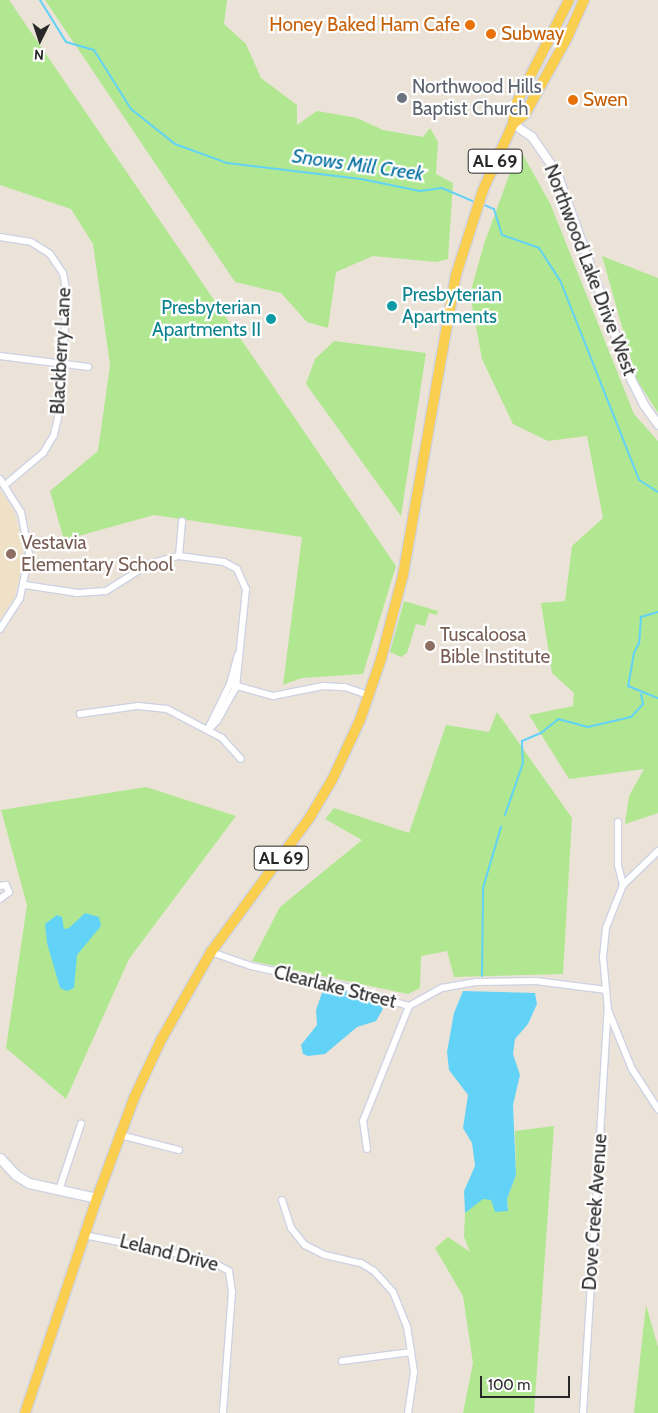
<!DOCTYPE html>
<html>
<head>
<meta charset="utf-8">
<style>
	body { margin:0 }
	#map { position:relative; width:658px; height:1413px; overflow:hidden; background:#ece3d8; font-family:Cabin,sans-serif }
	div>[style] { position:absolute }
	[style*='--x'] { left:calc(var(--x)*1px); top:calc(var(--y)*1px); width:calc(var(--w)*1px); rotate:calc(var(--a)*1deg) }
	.education>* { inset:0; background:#efe1c6 }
	.green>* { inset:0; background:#b0e790 }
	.water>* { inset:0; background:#62d3f7 }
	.stream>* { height:2px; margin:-1px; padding:0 1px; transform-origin:1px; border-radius:1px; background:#62d3f7 }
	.roads { filter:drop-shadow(1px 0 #ced2e3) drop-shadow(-1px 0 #ced2e3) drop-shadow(0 1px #ced2e3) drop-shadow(0 -1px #ced2e3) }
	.minor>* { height:6px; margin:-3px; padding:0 3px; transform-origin:3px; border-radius:3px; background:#fff }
	.tertiary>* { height:8px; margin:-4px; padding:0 4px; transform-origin:4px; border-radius:4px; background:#fff }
	.secondary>* { height:9px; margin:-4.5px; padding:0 4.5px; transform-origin:4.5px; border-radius:4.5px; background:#fff }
	.primary>* { height:10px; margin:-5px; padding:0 5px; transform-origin:5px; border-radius:5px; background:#face4f }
	.dots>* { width:14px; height:14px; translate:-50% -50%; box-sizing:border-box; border:2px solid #fff; border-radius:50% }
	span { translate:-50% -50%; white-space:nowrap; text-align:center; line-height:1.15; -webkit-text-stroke:4.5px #fff; paint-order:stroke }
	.shield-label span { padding:1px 4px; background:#fff; border:1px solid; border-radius:4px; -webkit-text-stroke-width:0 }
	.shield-label { font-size:18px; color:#282828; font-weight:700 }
	.food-label { font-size:19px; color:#c56008 }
	.right { translate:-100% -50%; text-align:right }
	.left { translate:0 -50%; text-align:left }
	.worship-label { font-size:19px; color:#5b616d }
	.street-label { font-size:19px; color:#282828 }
	.culture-label { font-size:19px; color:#0d838f }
	.education-label { font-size:19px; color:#785e54 }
	.water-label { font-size:20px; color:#046fa1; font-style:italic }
	.north { position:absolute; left:15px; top:15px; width:50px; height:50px; -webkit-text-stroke:4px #fff; paint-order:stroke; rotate:184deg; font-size:14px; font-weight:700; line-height:20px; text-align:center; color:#282828 }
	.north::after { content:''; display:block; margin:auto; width:18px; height:22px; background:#282828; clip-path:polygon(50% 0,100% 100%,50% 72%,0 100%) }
	.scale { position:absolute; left:480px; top:1376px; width:90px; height:22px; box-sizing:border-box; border:2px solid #282828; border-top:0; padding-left:6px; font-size:15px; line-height:18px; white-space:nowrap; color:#282828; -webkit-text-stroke:4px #fff; paint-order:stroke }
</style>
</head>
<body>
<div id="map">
	<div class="education">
		<div style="clip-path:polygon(0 490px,13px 511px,22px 539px,22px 569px,14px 597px,0 620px)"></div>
	</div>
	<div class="green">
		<div style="clip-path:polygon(0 0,9px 0,396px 566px,363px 674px,302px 678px,283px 685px,302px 537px,154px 515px,64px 540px,50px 491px,98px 451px,110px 365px,93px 244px,71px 209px,0 185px)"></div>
		<div style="clip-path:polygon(45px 0,227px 0,224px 24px,246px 44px,261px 78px,297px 105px,297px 125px,317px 111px,357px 118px,383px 130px,423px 137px,430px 128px,438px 142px,436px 174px,453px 183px,448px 259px,436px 262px,373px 256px,336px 272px,328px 328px,307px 322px,281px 293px,235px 282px)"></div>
		<div style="clip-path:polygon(519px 148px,550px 203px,634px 414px,658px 441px,658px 813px,625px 824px,629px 796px,644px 769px,569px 779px,529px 715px,573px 706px,574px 693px,552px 673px,541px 603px,565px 601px,572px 546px,603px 518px,587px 436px,548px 441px,513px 424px,482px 359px,470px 294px,484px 244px)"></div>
		<div style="clip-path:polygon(602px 256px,658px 278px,658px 413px,637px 380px)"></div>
		<div style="clip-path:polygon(334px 341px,426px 353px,401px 516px,306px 384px,315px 359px)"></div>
		<div style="clip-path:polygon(404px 601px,438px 611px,437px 615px,429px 613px,425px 626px,416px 624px,407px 653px,401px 657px,390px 652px)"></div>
		<div style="clip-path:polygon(497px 712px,572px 818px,563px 974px,454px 977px,447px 951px,421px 956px,420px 988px,408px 994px,252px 961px,280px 907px,362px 840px,325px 819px,334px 808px,409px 833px,446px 725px,489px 732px)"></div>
		<div style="clip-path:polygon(146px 787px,236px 816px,129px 959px,66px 1099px,6px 1048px,27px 905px,1px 810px)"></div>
		<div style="clip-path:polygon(554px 1126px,534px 1413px,463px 1413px,473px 1363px,463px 1296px,435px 1248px,448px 1237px,470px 1252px,464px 1237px,465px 1213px,483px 1198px,491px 1200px,508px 1211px,507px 1199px,516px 1175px,515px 1131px)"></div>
		<div style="clip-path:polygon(646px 1305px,658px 1347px,658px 1413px,634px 1413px)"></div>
	</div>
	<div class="water">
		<div style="clip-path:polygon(85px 913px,99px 917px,101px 926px,77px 955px,74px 988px,67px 991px,60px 988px,47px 943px,45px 924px,57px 915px,62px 917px,64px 929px,69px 928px)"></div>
		<div style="clip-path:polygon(332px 987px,356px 992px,378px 1001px,383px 1009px,376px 1021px,357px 1027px,325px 1054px,308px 1056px,303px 1054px,301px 1045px,317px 1025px,316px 1010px,322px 993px)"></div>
		<div style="clip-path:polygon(463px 991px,535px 993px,537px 1004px,528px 1024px,515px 1039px,513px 1054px,520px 1075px,513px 1105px,516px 1175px,507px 1199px,508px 1211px,495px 1212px,491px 1200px,483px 1199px,465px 1213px,464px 1191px,475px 1166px,472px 1143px,463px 1128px,468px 1095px,449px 1070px,447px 1052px,454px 1013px)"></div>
	</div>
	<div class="stream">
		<div style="--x:40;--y:0;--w:49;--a:58.2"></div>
		<div style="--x:66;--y:42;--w:29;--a:16"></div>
		<div style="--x:94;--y:50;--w:70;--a:57.9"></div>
		<div style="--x:131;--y:109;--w:56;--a:38.5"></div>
		<div style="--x:175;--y:144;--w:55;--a:20.1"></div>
		<div style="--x:227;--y:163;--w:135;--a:6.8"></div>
		<div style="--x:361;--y:179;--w:60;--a:11.5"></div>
		<div style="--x:420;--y:191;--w:22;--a:-8"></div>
		<div style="--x:442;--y:188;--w:36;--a:23"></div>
		<div style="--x:482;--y:204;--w:13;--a:23"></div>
		<div style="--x:494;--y:209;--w:27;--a:73"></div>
		<div style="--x:502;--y:235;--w:39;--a:19"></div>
		<div style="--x:539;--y:248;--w:38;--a:57"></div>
		<div style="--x:560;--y:280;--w:215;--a:68.4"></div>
		<div style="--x:639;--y:480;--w:22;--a:32"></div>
		<div style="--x:658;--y:612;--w:18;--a:164"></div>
		<div style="--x:641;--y:617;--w:26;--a:94"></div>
		<div style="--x:639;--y:643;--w:11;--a:117"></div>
		<div style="--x:634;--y:653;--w:34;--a:100"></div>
		<div style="--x:628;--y:686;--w:32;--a:22"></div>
		<div style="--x:505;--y:815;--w:55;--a:-70.9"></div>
		<div style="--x:523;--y:763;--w:22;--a:-93"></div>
		<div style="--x:522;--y:741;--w:21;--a:-23"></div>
		<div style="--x:541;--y:733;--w:22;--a:-39"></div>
		<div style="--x:558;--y:719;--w:31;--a:15"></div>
		<div style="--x:588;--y:727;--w:44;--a:-13.1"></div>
		<div style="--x:631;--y:717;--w:18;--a:-47"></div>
		<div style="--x:643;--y:704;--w:10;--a:-101"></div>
		<div style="--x:482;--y:976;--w:88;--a:-89.3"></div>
		<div style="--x:483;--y:888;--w:64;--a:-73.6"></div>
	</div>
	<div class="roads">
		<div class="minor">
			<div style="--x:0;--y:237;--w:31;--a:9"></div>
			<div style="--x:31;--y:242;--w:22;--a:32"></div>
			<div style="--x:50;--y:254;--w:23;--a:56"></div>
			<div style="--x:63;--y:273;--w:21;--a:79"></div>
			<div style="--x:67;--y:294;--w:119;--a:93.8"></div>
			<div style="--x:59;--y:413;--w:23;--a:103"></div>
			<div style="--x:54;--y:435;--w:21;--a:121"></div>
			<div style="--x:43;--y:453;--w:50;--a:139.9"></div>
			<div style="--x:0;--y:356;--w:89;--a:7.1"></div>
			<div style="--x:0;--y:479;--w:39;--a:58"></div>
			<div style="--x:21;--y:512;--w:43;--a:79.2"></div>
			<div style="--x:29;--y:554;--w:45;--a:101.6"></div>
			<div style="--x:20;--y:598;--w:37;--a:123"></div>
			<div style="--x:179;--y:556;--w:35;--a:-85"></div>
			<div style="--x:25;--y:585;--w:53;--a:8.7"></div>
			<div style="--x:77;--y:593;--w:29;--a:-4"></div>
			<div style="--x:106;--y:591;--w:51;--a:-32.1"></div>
			<div style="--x:149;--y:564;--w:31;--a:-15"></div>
			<div style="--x:179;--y:556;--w:45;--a:7.6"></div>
			<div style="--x:224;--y:562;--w:15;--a:28"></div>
			<div style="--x:237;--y:569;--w:22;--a:66"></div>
			<div style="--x:246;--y:589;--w:99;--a:95.8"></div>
			<div style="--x:236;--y:687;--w:39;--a:119"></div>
			<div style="--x:217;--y:721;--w:13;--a:135"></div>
			<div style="--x:230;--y:684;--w:45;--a:15.6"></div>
			<div style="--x:273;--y:696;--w:51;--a:-11.3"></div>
			<div style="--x:323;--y:686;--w:22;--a:3"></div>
			<div style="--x:345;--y:687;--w:24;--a:19"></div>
			<div style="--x:80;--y:714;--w:59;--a:-7.9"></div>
			<div style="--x:138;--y:706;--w:29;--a:6"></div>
			<div style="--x:167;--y:709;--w:62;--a:27.8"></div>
			<div style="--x:222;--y:738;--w:28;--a:48"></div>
			<div style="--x:209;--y:727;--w:48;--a:-64"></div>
			<div style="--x:230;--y:684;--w:30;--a:-75"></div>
			<div style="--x:618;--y:822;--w:43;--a:90"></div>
			<div style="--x:618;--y:865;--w:21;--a:76"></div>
			<div style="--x:658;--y:851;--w:49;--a:135.8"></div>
			<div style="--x:623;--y:885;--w:46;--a:111.6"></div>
			<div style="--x:606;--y:928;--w:29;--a:96"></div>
			<div style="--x:603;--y:957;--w:53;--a:84.6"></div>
			<div style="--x:608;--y:1010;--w:64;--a:67.9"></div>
			<div style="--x:632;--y:1069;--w:48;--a:57"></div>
			<div style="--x:0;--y:886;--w:6;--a:-9"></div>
			<div style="--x:6;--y:885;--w:8;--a:67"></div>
			<div style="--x:9;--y:892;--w:11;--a:142"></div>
			<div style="--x:211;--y:952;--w:42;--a:19.3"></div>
			<div style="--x:251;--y:966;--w:94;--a:12.3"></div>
			<div style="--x:343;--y:986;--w:69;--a:16.9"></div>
			<div style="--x:409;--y:1006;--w:38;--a:-29"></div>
			<div style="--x:442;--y:988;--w:36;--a:-10"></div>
			<div style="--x:477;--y:982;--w:59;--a:-1"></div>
			<div style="--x:536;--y:981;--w:71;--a:7.3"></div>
			<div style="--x:120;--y:1135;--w:61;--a:14.3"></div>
			<div style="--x:367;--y:1149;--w:28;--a:-98"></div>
			<div style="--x:363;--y:1121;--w:124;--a:-68.2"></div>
			<div style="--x:59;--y:1190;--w:70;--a:-71.6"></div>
			<div style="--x:282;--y:1200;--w:29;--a:72"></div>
			<div style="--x:291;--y:1228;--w:22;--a:51"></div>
			<div style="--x:305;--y:1245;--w:22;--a:27"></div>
			<div style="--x:325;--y:1255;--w:37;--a:13"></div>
			<div style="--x:361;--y:1263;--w:15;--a:32"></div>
			<div style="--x:374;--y:1271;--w:28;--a:48"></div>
			<div style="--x:393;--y:1292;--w:37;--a:68"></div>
			<div style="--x:407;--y:1326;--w:47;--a:81.3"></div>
			<div style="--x:414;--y:1372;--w:41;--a:98.3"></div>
			<div style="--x:84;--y:1235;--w:127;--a:11.3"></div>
			<div style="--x:209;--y:1260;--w:23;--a:29"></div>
			<div style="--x:229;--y:1271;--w:21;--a:82"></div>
			<div style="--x:232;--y:1292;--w:121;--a:94.3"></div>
			<div style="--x:342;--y:1361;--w:70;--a:-7.4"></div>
			<div style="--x:583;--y:1413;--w:404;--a:-86.5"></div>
		</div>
		<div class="tertiary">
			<div style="--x:513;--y:124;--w:23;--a:34"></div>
			<div style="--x:532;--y:137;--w:44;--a:55.2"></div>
			<div style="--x:557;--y:173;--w:219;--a:70.2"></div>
			<div style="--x:631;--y:379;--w:29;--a:63"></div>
			<div style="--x:644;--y:405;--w:24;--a:54"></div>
		</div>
		<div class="secondary">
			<div style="--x:0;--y:1158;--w:23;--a:47"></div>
			<div style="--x:16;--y:1175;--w:15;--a:32"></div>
			<div style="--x:29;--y:1183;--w:70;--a:12.4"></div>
		</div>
		<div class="primary">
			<div style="--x:513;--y:124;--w:16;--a:-40"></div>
			<div style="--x:525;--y:114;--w:87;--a:-61.1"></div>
			<div style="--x:567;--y:38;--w:42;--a:-65.9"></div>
			<div style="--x:25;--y:1413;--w:227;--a:-71.5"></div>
			<div style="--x:97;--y:1198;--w:107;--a:-69.7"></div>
			<div style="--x:134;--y:1098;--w:64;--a:-65"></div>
			<div style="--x:161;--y:1040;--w:101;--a:-60.4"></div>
			<div style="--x:211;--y:952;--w:167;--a:-53.7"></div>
			<div style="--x:310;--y:817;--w:43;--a:-59.3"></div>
			<div style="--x:332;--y:780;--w:66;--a:-65"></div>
			<div style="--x:360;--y:720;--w:65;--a:-71"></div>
			<div style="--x:381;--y:659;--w:87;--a:-75.3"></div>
			<div style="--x:403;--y:575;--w:305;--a:-80"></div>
			<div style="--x:456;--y:275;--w:89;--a:-72.4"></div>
			<div style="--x:483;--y:190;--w:72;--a:-65.6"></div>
			<div style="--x:513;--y:124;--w:16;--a:-86"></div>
			<div style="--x:514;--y:108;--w:121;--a:-63"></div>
		</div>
	</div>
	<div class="dots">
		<div style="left:470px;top:25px;background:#e8710a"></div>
		<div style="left:491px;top:34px;background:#e8710a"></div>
		<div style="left:402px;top:98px;background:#6b7280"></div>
		<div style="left:573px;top:100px;background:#e8710a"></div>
		<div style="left:392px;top:306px;background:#0f9aa8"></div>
		<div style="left:271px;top:319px;background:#0f9aa8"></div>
		<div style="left:11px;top:554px;background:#8d6e63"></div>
		<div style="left:430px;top:646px;background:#8d6e63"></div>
	</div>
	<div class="shield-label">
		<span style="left:495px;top:161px">AL 69</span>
		<span style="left:281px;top:858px">AL 69</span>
	</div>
	<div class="food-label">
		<span class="right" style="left:460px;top:25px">Honey Baked Ham Cafe</span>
		<span class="left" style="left:501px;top:34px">Subway</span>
		<span class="left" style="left:583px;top:100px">Swen</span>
	</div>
	<div class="worship-label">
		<span class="left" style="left:412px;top:98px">Northwood Hills<br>Baptist Church</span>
	</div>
	<div class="street-label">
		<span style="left:590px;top:270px;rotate:69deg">Northwood Lake Drive West</span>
		<span style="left:61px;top:351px;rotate:-87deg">Blackberry Lane</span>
		<span style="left:335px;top:987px;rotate:14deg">Clearlake Street</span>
		<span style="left:595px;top:1212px;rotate:-86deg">Dove Creek Avenue</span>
		<span style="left:169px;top:1253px;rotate:14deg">Leland Drive</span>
	</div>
	<div class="culture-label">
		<span class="left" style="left:402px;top:306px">Presbyterian<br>Apartments</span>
		<span class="right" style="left:261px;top:319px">Presbyterian<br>Apartments II</span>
	</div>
	<div class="education-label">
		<span class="left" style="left:21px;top:554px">Vestavia<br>Elementary School</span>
		<span class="left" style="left:440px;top:646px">Tuscaloosa<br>Bible Institute</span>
	</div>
	<div class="water-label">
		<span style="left:358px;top:165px;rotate:8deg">Snows Mill Creek</span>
	</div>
	<div class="north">N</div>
	<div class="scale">100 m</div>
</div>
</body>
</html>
